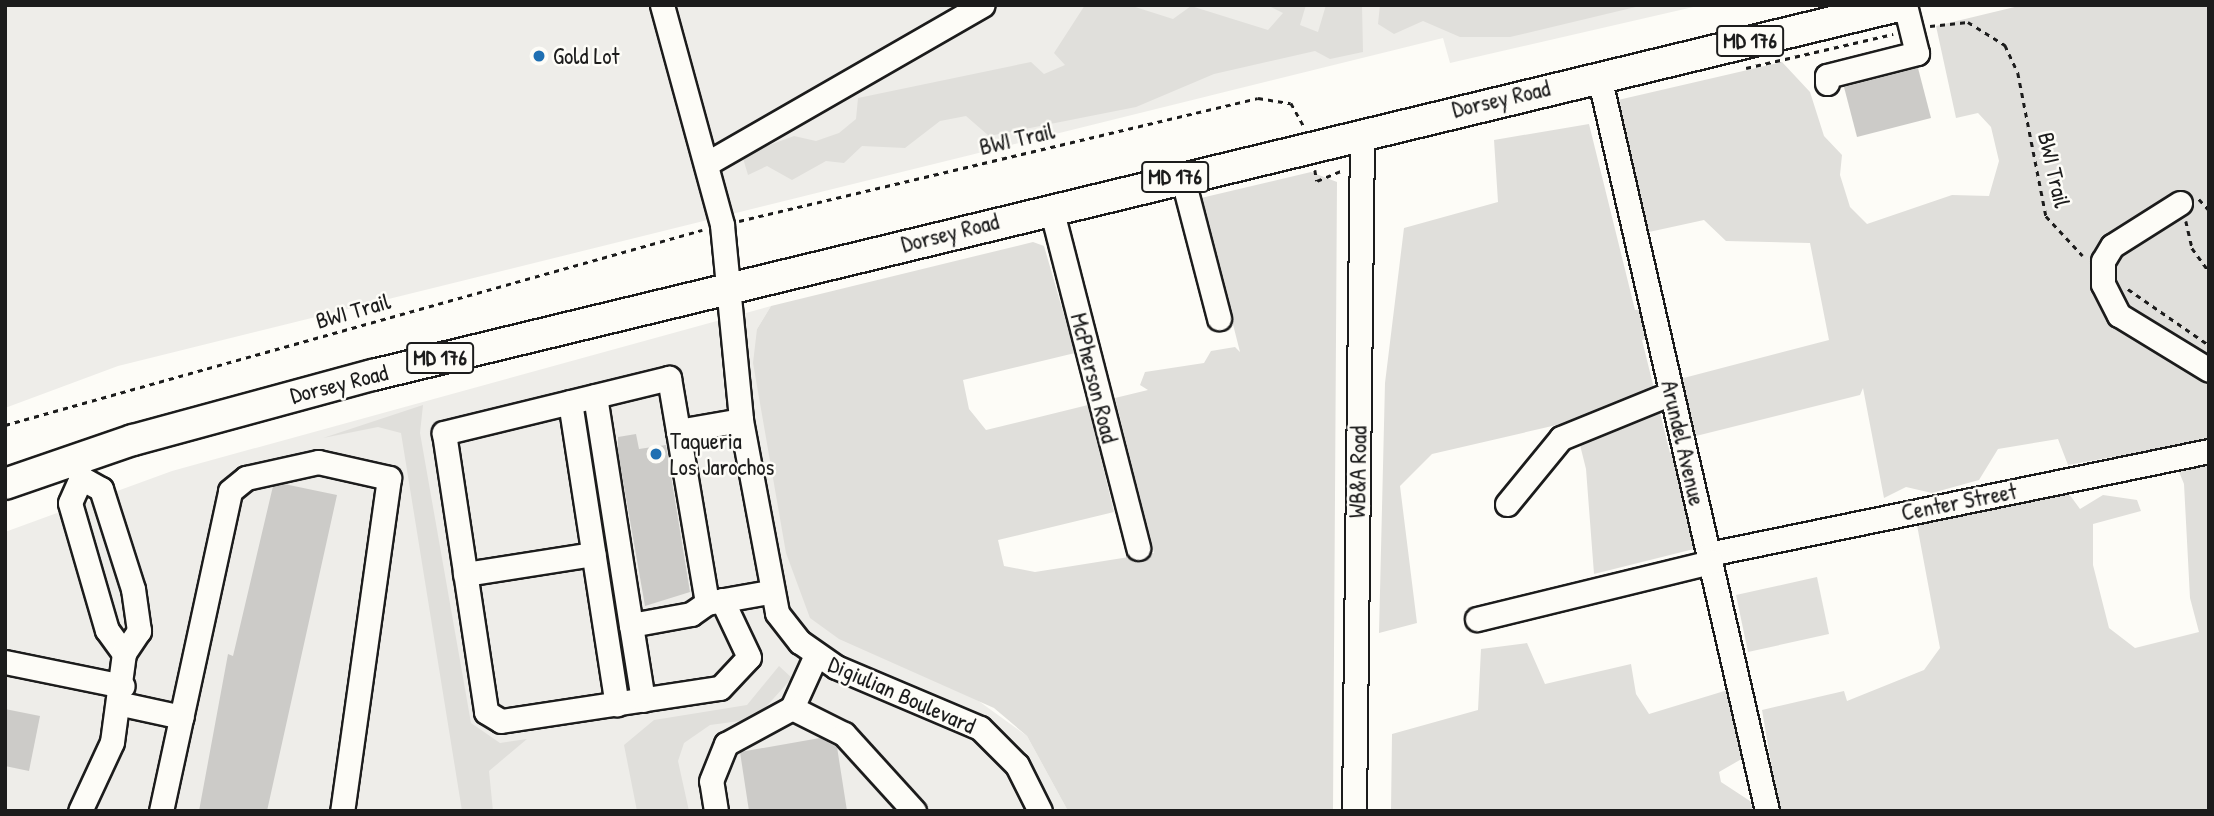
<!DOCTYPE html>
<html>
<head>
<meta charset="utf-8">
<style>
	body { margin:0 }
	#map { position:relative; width:2214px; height:816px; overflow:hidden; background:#fdfcf7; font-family:"Patrick Hand",sans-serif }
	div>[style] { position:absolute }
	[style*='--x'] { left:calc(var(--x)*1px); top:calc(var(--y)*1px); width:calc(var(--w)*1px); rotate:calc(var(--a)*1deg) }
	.built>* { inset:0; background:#eeede9 }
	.green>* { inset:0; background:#e0dfdb }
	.building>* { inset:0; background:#cccbc8 }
	.path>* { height:2.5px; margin-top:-1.25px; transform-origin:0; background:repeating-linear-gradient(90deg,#1c1c1c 0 5px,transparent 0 10px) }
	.roads { filter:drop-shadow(2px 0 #1c1c1c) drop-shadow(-2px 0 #1c1c1c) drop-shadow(0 2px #1c1c1c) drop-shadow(0 -2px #1c1c1c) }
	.minor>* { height:23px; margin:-11.5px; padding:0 11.5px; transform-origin:11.5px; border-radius:11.5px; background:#fdfcf7 }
	.major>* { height:30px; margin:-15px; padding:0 15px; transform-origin:15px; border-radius:15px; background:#fdfcf7 }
	.dots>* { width:19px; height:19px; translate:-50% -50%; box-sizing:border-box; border:4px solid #fdfcf7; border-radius:50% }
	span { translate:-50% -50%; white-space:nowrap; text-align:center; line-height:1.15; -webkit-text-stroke:5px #fdfcf7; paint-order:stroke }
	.shield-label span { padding:2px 5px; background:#fdfcf7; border:2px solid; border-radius:5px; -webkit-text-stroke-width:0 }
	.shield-label { font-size:21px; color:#1c1c1c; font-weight:700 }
	.poi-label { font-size:23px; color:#1c1c1c }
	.left { translate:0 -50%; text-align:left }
	.street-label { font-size:23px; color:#1c1c1c }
	.frame { position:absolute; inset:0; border:7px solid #1c1c1c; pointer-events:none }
</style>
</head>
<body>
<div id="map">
	<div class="built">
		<div style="clip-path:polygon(5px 5px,1702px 5px,1450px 63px,1443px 38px,118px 366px,5px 408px)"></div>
		<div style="clip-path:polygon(771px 306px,757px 329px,795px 568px,1027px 736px,1068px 811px,5px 811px,5px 532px,172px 471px)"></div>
	</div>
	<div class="green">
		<div style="clip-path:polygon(1085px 5px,1129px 5px,1173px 19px,1191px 6px,1268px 30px,1283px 13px,1267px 5px,1306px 5px,1300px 25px,1318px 32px,1326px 5px,1362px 5px,1363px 52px,1330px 59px,1315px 51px,1214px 74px,1136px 107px,989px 136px,966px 116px,940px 121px,905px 148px,862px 146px,844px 163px,826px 161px,792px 180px,767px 166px,748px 175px,742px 155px,794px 136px,816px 141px,839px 133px,856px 119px,858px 98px,1031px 62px,1044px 74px,1065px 65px,1054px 53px)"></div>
		<div style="clip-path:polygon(1380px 5px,1644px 5px,1510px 37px,1460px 37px,1423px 21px,1394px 34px,1378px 24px)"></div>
		<div style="clip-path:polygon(2023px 5px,2209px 5px,2209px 811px,1779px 811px,1762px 710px,1844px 691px,1847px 701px,1924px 670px,1940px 648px,1917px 525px,1921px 515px,2064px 487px,2080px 509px,2103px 495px,2137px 500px,2141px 511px,2093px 524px,2093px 565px,2109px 628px,2135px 648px,2199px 632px,2190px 598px,2184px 484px,2169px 447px,2068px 465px,2058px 439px,1998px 449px,1979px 480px,1932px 493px,1906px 487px,1884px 498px,1863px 388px,1860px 395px,1692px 437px,1676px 380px,1829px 340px,1810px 243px,1726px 241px,1704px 220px,1649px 232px,1645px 215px,1636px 214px,1614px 114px,1621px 112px,1618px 100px,1782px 62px,1810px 92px,1824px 136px,1842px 155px,1840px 175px,1850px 207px,1867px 224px,1952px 195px,1989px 196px,1999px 161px,1991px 127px,1978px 113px,1956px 118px,1936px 26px)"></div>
		<div style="clip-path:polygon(1589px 124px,1635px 310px,1644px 309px,1651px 338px,1642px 340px,1670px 453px,1677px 451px,1694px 549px,1594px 574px,1586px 469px,1574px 421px,1432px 454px,1400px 486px,1417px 623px,1379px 633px,1385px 383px,1404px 228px,1498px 202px,1494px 140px)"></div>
		<div style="clip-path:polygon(1311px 172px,1337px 182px,1333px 811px,1068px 811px,1027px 736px,994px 708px,839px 639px,810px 618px,786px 553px,753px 363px,757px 329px,771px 306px,1033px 242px,1044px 246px,1075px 353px,963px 380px,969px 409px,986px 430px,1088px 405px,1114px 512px,998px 540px,1004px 566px,1035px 572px,1154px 553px,1115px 398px,1148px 390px,1140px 385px,1145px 372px,1204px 363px,1211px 351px,1235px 347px,1240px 352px,1201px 198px)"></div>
		<div style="clip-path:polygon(423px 405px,420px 433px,471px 723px,500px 743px,527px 739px,489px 771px,493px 811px,462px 811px,401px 433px,378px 427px,323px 438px)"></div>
		<div style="clip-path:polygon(1817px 577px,1829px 634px,1748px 652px,1736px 595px)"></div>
		<div style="clip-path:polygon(1527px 643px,1545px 684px,1631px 664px,1636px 694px,1649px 714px,1731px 689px,1745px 757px,1719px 772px,1721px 782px,1750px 801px,1753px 811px,1391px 811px,1392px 734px,1478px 710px,1481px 649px)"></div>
		<div style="clip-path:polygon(779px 666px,792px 678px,755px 719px,710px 725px,684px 743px,678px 761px,689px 811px,637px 811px,624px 745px,654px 720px,747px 705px)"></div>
	</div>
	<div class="building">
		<div style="clip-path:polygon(1918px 68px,1931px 118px,1857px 137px,1844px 87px)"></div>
		<div style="clip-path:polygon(636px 434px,639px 449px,666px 445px,690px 592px,645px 606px,618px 452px,618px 437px)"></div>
		<div style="clip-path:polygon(284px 484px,337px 495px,267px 811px,199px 811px,228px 654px,233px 656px,273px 486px)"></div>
		<div style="clip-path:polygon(5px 709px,40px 716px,29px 771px,5px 766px)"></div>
		<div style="clip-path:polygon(820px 738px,837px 747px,847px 811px,749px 811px,740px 752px)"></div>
	</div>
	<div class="path">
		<div style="--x:1930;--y:26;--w:38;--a:-6"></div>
		<div style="--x:1968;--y:22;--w:44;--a:31.9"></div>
		<div style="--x:2005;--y:45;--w:31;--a:65"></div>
		<div style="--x:2018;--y:73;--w:146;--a:78.9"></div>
		<div style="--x:2046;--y:216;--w:54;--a:47.2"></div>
		<div style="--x:1746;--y:68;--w:151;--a:-13"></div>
		<div style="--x:1315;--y:170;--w:11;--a:80"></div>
		<div style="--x:1317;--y:181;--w:28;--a:-23"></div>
		<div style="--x:2199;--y:199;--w:15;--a:48"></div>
		<div style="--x:739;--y:221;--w:533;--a:-13.33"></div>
		<div style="--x:1258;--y:98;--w:33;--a:9"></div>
		<div style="--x:1291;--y:103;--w:26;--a:61"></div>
		<div style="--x:2186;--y:221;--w:28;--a:77"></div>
		<div style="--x:2192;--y:248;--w:29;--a:54"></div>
		<div style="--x:2128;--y:289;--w:98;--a:34.7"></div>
		<div style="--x:5;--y:425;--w:724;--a:-15.63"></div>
	</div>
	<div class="roads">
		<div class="minor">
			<div style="--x:662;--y:5;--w:228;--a:74.7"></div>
			<div style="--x:722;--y:225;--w:196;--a:84.4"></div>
			<div style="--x:741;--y:420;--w:196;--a:79.4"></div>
			<div style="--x:777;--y:613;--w:37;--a:52"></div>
			<div style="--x:800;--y:642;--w:44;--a:34.8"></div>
			<div style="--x:836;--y:667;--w:156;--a:23"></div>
			<div style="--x:980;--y:728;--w:52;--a:45"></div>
			<div style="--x:1017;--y:765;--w:51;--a:63.4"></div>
			<div style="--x:1599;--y:76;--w:754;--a:77.12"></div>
			<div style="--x:1827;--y:83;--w:7;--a:-90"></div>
			<div style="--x:1827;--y:76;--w:93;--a:-14.3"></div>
			<div style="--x:1917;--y:53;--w:49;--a:-104"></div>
			<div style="--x:706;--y:164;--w:319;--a:-29.9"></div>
			<div style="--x:1182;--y:176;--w:147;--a:75.4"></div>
			<div style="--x:2180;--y:203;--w:80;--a:147.7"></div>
			<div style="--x:2112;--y:246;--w:17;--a:121"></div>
			<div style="--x:2103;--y:261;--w:23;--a:90"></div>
			<div style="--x:2103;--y:284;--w:35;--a:63"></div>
			<div style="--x:2119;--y:315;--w:105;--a:31.4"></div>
			<div style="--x:1051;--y:208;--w:351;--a:75.6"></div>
			<div style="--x:595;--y:396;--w:232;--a:81.1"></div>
			<div style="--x:570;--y:402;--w:306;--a:81.2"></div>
			<div style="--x:741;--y:420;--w:64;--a:170.1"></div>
			<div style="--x:678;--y:431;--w:174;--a:80.4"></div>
			<div style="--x:707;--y:603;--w:63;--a:-10.1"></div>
			<div style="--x:678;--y:431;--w:54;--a:-99.6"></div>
			<div style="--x:669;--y:378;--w:232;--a:166.3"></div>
			<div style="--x:444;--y:433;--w:282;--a:81.4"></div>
			<div style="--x:486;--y:712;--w:17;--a:31"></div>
			<div style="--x:501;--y:721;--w:221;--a:-8.6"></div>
			<div style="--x:720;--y:688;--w:42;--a:-46.9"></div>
			<div style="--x:749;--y:657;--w:63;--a:-115.3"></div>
			<div style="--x:76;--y:464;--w:15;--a:70"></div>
			<div style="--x:81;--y:478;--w:27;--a:114"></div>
			<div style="--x:70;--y:503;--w:132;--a:73.8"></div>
			<div style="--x:107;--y:630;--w:29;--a:54"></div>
			<div style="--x:1507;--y:504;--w:85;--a:-50.7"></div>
			<div style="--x:1561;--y:438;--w:119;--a:-22.2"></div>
			<div style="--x:1709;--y:554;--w:510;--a:-11.64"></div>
			<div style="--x:465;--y:574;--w:130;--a:-8.9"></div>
			<div style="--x:1477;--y:619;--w:241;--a:-13.7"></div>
			<div style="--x:816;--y:655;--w:58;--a:114.4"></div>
			<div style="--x:792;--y:708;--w:58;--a:26.6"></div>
			<div style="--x:844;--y:734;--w:104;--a:47.7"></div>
			<div style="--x:5;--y:662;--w:120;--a:11.5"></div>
			<div style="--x:643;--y:700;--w:76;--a:-99.1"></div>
			<div style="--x:631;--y:625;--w:61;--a:-10.4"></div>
			<div style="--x:691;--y:614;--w:19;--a:-35"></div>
			<div style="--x:122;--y:704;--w:61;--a:12.2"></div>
			<div style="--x:80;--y:811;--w:76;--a:-65.1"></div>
			<div style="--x:112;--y:742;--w:90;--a:-82.3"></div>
			<div style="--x:124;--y:653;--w:27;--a:-56"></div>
			<div style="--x:139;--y:631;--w:42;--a:-98.1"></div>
			<div style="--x:133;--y:589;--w:105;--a:-107.7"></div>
			<div style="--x:101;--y:489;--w:23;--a:-151"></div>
			<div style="--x:161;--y:811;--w:327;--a:-77.8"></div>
			<div style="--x:230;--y:491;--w:21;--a:-39"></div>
			<div style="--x:246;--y:478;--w:74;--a:-12.5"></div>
			<div style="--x:318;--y:462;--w:73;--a:12.7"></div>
			<div style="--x:389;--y:478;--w:336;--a:98"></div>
			<div style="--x:716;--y:811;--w:30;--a:-99"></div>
			<div style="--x:711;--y:781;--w:40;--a:-68"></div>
			<div style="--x:726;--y:744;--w:75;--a:-28.6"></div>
			<div style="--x:1354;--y:811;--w:679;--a:-89.32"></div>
		</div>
		<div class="major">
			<div style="--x:5;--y:484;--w:135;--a:-19"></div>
			<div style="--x:133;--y:440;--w:249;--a:-15.2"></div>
			<div style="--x:373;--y:375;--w:1573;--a:-13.6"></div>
		</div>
	</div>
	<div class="dots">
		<div style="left:539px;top:56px;background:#1f6fb2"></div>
		<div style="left:656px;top:454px;background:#1f6fb2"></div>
	</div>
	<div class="shield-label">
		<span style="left:1750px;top:41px">MD 176</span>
		<span style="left:1175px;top:177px">MD 176</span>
		<span style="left:440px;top:358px">MD 176</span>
	</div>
	<div class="poi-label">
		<span class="left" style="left:553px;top:56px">Gold Lot</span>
		<span class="left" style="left:670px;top:454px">Taqueria<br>Los Jarochos</span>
	</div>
	<div class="street-label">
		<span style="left:1501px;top:99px;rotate:-13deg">Dorsey Road</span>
		<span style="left:1017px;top:139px;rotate:-13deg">BWI Trail</span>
		<span style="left:2054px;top:170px;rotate:77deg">BWI Trail</span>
		<span style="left:950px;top:233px;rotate:-14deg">Dorsey Road</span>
		<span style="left:353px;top:311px;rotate:-16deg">BWI Trail</span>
		<span style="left:1094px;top:378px;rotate:76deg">McPherson Road</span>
		<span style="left:339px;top:384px;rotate:-14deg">Dorsey Road</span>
		<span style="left:1683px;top:443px;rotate:77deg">Arundel Avenue</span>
		<span style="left:1358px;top:472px;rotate:-89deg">WB&amp;A Road</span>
		<span style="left:1959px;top:502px;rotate:-11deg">Center Street</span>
		<span style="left:902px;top:695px;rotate:24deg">Digiulian Boulevard</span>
	</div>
	<div class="frame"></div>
</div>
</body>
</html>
